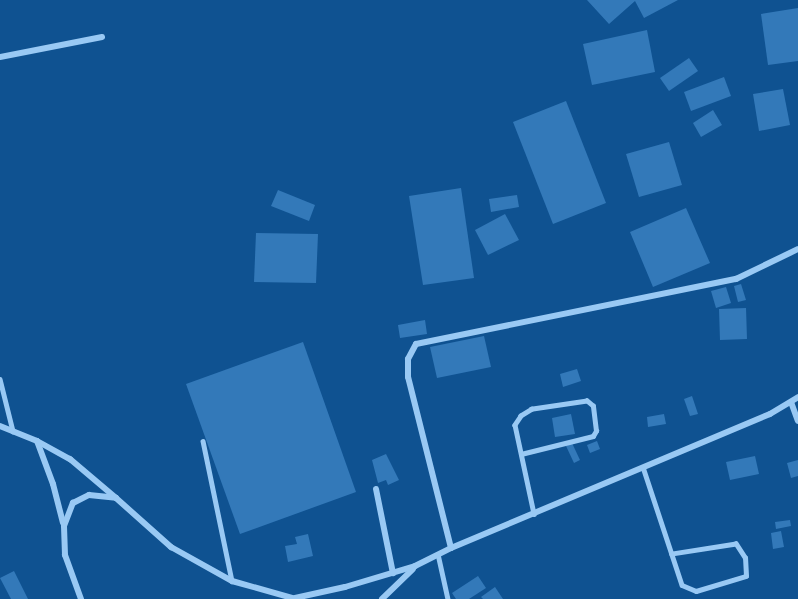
<!DOCTYPE html>
<html>
<head>
<meta charset="utf-8">
<style>
	body { margin:0 }
	#map { position:relative; width:798px; height:599px; overflow:hidden; background:#0f5291; font-family:Poppins,sans-serif }
	div>[style] { position:absolute }
	[style*='--x'] { left:calc(var(--x)*1px); top:calc(var(--y)*1px); width:calc(var(--w)*1px); rotate:calc(var(--a)*1deg) }
	.building>* { inset:0; background:#3379b9 }
	.lane>* { height:4.5px; margin:-2.25px; padding:0 2.25px; transform-origin:2.25px; border-radius:2.25px; background:#99c9f4 }
	.street>* { height:6px; margin:-3px; padding:0 3px; transform-origin:3px; border-radius:3px; background:#99c9f4 }
	span { translate:-50% -50%; white-space:nowrap; text-align:center; line-height:1.15; -webkit-text-stroke:4.5px #0f5291; paint-order:stroke }
</style>
</head>
<body>
<div id="map">
	<div class="building">
		<div style="clip-path:polygon(587px 0,678px 0,644px 18px,635px 1px,609px 24px)"></div>
		<div style="clip-path:polygon(798px 8px,798px 61px,768px 65px,761px 14px)"></div>
		<div style="clip-path:polygon(647px 30px,655px 72px,592px 85px,583px 44px)"></div>
		<div style="clip-path:polygon(689px 58px,698px 71px,669px 91px,660px 78px)"></div>
		<div style="clip-path:polygon(724px 77px,731px 96px,691px 111px,684px 92px)"></div>
		<div style="clip-path:polygon(783px 89px,790px 125px,759px 131px,753px 94px)"></div>
		<div style="clip-path:polygon(566px 101px,606px 203px,553px 224px,513px 122px)"></div>
		<div style="clip-path:polygon(713px 110px,722px 125px,701px 137px,693px 123px)"></div>
		<div style="clip-path:polygon(669px 142px,682px 185px,639px 197px,626px 154px)"></div>
		<div style="clip-path:polygon(461px 188px,474px 278px,423px 285px,409px 196px)"></div>
		<div style="clip-path:polygon(278px 190px,315px 205px,309px 221px,271px 206px)"></div>
		<div style="clip-path:polygon(517px 195px,519px 207px,491px 212px,489px 199px)"></div>
		<div style="clip-path:polygon(686px 208px,710px 263px,653px 287px,630px 232px)"></div>
		<div style="clip-path:polygon(505px 214px,519px 240px,488px 255px,475px 230px)"></div>
		<div style="clip-path:polygon(256px 233px,318px 234px,316px 283px,254px 282px)"></div>
		<div style="clip-path:polygon(741px 284px,746px 300px,738px 302px,734px 286px)"></div>
		<div style="clip-path:polygon(726px 287px,731px 303px,716px 308px,711px 291px)"></div>
		<div style="clip-path:polygon(746px 308px,747px 339px,720px 340px,719px 309px)"></div>
		<div style="clip-path:polygon(425px 320px,427px 334px,400px 338px,398px 325px)"></div>
		<div style="clip-path:polygon(484px 336px,491px 367px,437px 378px,430px 347px)"></div>
		<div style="clip-path:polygon(303px 342px,356px 492px,240px 534px,186px 384px)"></div>
		<div style="clip-path:polygon(577px 369px,581px 381px,563px 387px,560px 374px)"></div>
		<div style="clip-path:polygon(692px 396px,698px 414px,690px 416px,684px 399px)"></div>
		<div style="clip-path:polygon(571px 414px,575px 434px,555px 437px,552px 418px)"></div>
		<div style="clip-path:polygon(664px 414px,666px 424px,648px 427px,647px 417px)"></div>
		<div style="clip-path:polygon(597px 441px,600px 449px,590px 453px,587px 445px)"></div>
		<div style="clip-path:polygon(572px 443px,580px 460px,574px 463px,566px 446px)"></div>
		<div style="clip-path:polygon(386px 454px,399px 480px,388px 485px,386px 480px,378px 483px,372px 460px)"></div>
		<div style="clip-path:polygon(755px 456px,759px 474px,730px 480px,726px 462px)"></div>
		<div style="clip-path:polygon(798px 460px,798px 476px,791px 478px,787px 463px)"></div>
		<div style="clip-path:polygon(790px 520px,791px 526px,776px 529px,775px 522px)"></div>
		<div style="clip-path:polygon(781px 531px,784px 547px,773px 549px,771px 533px)"></div>
		<div style="clip-path:polygon(308px 534px,313px 556px,288px 562px,285px 546px,297px 544px,295px 537px)"></div>
		<div style="clip-path:polygon(14px 571px,28px 599px,11px 599px,0 578px)"></div>
		<div style="clip-path:polygon(478px 576px,486px 588px,469px 599px,456px 599px,452px 593px)"></div>
		<div style="clip-path:polygon(495px 587px,503px 599px,483px 599px,481px 597px)"></div>
	</div>
	<div class="lane">
		<div style="--x:0;--y:379;--w:54;--a:76"></div>
		<div style="--x:203;--y:441;--w:143;--a:78.3"></div>
		<div style="--x:521;--y:454;--w:74;--a:-14"></div>
		<div style="--x:593;--y:436;--w:6;--a:-59"></div>
		<div style="--x:596;--y:431;--w:25;--a:-97"></div>
		<div style="--x:593;--y:406;--w:8;--a:-140"></div>
		<div style="--x:587;--y:401;--w:56;--a:171.7"></div>
		<div style="--x:532;--y:409;--w:13;--a:148"></div>
		<div style="--x:521;--y:416;--w:11;--a:124"></div>
		<div style="--x:515;--y:425;--w:91;--a:77.9"></div>
		<div style="--x:643;--y:467;--w:124;--a:71.7"></div>
		<div style="--x:682;--y:585;--w:15;--a:23"></div>
		<div style="--x:696;--y:591;--w:52;--a:-16.7"></div>
		<div style="--x:746;--y:576;--w:18;--a:-93"></div>
		<div style="--x:745;--y:558;--w:17;--a:-123"></div>
		<div style="--x:736;--y:544;--w:65;--a:171.1"></div>
		<div style="--x:438;--y:554;--w:46;--a:77.5"></div>
	</div>
	<div class="street">
		<div style="--x:0;--y:57;--w:104;--a:-11.1"></div>
		<div style="--x:791;--y:402;--w:20;--a:70"></div>
		<div style="--x:0;--y:426;--w:40;--a:22"></div>
		<div style="--x:37;--y:441;--w:38;--a:29"></div>
		<div style="--x:70;--y:459;--w:60;--a:40.3"></div>
		<div style="--x:37;--y:441;--w:46;--a:69.6"></div>
		<div style="--x:53;--y:484;--w:40;--a:75.6"></div>
		<div style="--x:376;--y:489;--w:86;--a:78.6"></div>
		<div style="--x:451;--y:548;--w:176;--a:-104.1"></div>
		<div style="--x:408;--y:377;--w:18;--a:-90"></div>
		<div style="--x:408;--y:359;--w:17;--a:-62"></div>
		<div style="--x:416;--y:344;--w:327;--a:-11.5"></div>
		<div style="--x:736;--y:279;--w:69;--a:-25.8"></div>
		<div style="--x:295;--y:598;--w:51;--a:-12.4"></div>
		<div style="--x:345;--y:587;--w:73;--a:-16.7"></div>
		<div style="--x:415;--y:566;--w:40;--a:-26.6"></div>
		<div style="--x:451;--y:548;--w:346;--a:-22.8"></div>
		<div style="--x:770;--y:414;--w:33;--a:-31"></div>
		<div style="--x:81;--y:599;--w:47;--a:-110"></div>
		<div style="--x:65;--y:555;--w:29;--a:-92"></div>
		<div style="--x:64;--y:526;--w:25;--a:-69"></div>
		<div style="--x:73;--y:503;--w:18;--a:-27"></div>
		<div style="--x:89;--y:495;--w:27;--a:6"></div>
		<div style="--x:116;--y:498;--w:74;--a:41.7"></div>
		<div style="--x:171;--y:547;--w:70;--a:29.1"></div>
		<div style="--x:232;--y:581;--w:66;--a:15.7"></div>
		<div style="--x:382;--y:599;--w:43;--a:-44.1"></div>
	</div>
</div>
</body>
</html>
